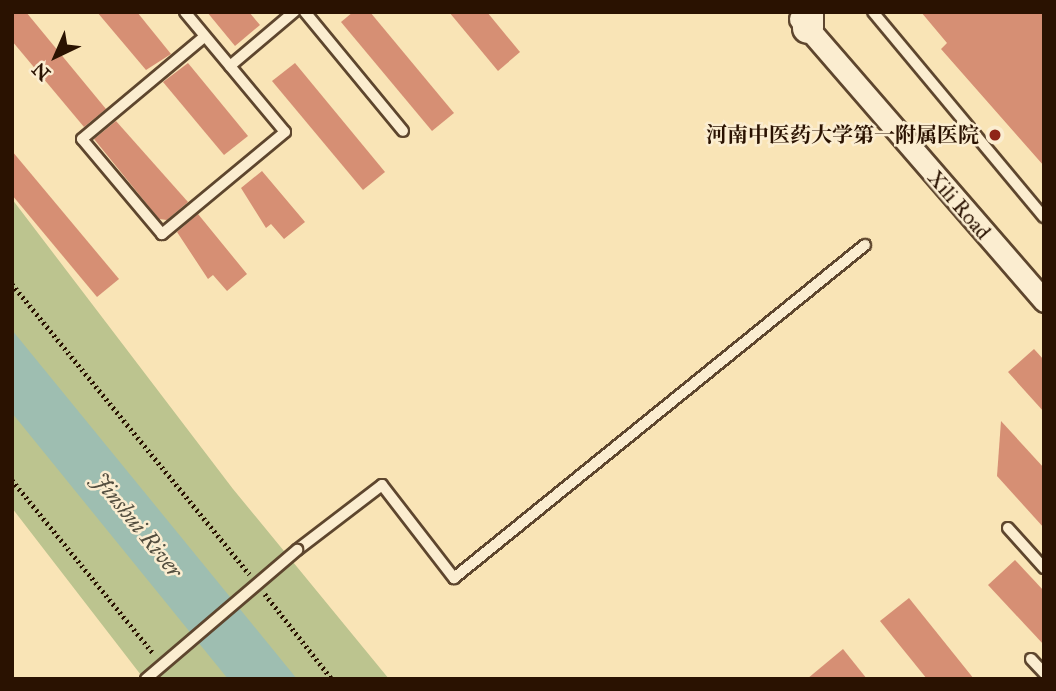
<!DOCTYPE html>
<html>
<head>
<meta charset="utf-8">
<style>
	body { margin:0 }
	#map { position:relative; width:1056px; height:691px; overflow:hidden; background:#f9e4b6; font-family:"IM FELL Great Primer","Noto Serif SC",serif }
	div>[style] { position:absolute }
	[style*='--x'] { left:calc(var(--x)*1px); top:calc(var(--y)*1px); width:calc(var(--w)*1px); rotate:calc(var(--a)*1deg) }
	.green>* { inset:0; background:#bcc48f }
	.water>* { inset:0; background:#9ebeb1 }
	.building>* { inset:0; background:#d68f74 }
	.path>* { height:4.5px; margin-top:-2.25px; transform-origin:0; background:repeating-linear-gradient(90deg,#2a1201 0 2px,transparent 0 5.5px) }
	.roads { filter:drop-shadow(2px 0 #5e462e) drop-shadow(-2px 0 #5e462e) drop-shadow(0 2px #5e462e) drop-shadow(0 -2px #5e462e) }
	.lane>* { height:10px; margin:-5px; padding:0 5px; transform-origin:5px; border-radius:5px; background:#fbedd0 }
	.street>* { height:21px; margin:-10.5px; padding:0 10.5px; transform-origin:10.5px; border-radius:10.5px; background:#fbedd0 }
	.secondary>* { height:30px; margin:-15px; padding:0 15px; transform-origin:15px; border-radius:15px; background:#fbedd0 }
	.bridges { filter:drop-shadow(2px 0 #5e462e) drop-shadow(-2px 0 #5e462e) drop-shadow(0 2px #5e462e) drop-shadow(0 -2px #5e462e) }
	.lane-bridge>* { height:10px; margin:-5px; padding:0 5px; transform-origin:5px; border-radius:5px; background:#fbedd0 }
	.dots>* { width:19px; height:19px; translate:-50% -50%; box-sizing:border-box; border:4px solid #fbedd0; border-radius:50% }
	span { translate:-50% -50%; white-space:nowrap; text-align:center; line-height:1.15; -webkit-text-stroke:5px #fbedd0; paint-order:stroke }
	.poi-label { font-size:21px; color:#2a1201; font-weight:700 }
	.right { translate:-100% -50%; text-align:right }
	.street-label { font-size:21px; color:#2a1201 }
	.water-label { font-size:23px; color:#534e3f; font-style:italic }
	.frame { position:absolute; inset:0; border:14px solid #2a1201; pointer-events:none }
	.north { position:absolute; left:21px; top:21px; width:70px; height:70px; -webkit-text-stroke:5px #fbedd0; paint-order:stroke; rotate:224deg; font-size:19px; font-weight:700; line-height:28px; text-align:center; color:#2a1201 }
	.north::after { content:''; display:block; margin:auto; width:24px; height:32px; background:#2a1201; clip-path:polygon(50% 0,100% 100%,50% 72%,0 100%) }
</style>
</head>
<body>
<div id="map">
	<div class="green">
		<div style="clip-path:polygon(12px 199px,233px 489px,389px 679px,144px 679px,12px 508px)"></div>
	</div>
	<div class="water">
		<div style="clip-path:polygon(12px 330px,297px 679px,228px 679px,12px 413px)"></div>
	</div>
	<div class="building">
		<div style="clip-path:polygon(12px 12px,26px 12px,106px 109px,84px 127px,12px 41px)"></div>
		<div style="clip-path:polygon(97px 12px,137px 12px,171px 54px,146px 70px)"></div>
		<div style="clip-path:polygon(207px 12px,249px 12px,260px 25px,235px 46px)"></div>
		<div style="clip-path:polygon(353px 12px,370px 12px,454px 113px,432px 131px,341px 22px)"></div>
		<div style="clip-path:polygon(449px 12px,487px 12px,520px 52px,498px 71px)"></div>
		<div style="clip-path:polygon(921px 12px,1044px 12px,1044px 166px,941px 49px,947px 43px)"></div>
		<div style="clip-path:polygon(188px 63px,248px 136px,224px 155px,163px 82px)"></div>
		<div style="clip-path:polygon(295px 63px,385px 172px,363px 190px,272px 81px)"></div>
		<div style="clip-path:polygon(116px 121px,188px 202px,167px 220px,159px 219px,94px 139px)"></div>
		<div style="clip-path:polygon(12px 151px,119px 279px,97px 297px,12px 195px)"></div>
		<div style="clip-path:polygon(262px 171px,305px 222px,284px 239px,271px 224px,266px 228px,241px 188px)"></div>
		<div style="clip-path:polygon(198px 214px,247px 274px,227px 291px,213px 275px,208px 279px,177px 232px)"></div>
		<div style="clip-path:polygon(1034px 349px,1044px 360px,1044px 412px,1008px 372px)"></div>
		<div style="clip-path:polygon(1001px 421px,1044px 468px,1044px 528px,997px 476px)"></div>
		<div style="clip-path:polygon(1015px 560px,1044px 591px,1044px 645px,988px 585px)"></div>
		<div style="clip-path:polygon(909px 598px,974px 679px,927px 679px,880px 621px)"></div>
		<div style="clip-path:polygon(843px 649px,867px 679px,807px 679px)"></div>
	</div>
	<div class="path">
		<div style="--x:12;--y:284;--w:375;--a:50.7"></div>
		<div style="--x:12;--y:480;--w:225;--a:50.8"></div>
		<div style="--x:265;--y:594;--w:108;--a:51.8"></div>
	</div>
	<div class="roads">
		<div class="lane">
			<div style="--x:185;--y:12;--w:156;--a:50.2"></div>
			<div style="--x:285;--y:132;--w:160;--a:140.3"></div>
			<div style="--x:162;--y:234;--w:124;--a:-130.1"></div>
			<div style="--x:82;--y:139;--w:160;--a:-39.9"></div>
			<div style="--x:305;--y:12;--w:154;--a:50.5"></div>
			<div style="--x:873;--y:12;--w:267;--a:50.2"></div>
			<div style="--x:230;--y:66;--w:84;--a:-40.2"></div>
			<div style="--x:1008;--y:528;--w:54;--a:48"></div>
			<div style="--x:297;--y:550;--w:107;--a:-37.4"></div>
			<div style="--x:382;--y:485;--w:118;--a:52.3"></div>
			<div style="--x:454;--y:578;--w:529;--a:-39.02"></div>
			<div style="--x:1031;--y:659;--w:19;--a:47"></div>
		</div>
		<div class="street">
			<div style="--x:800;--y:19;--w:373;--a:49.1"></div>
		</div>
		<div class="secondary">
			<div style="--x:808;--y:28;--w:16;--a:-90"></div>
		</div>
	</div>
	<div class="bridges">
		<div class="lane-bridge">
			<div style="--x:146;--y:679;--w:199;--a:-40.5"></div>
		</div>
	</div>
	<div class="dots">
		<div style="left:995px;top:135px;background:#8f2418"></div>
	</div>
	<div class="poi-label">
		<span class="right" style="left:979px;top:135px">河南中医药大学第一附属医院</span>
	</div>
	<div class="street-label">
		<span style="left:959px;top:205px;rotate:49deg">Xili Road</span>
	</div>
	<div class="water-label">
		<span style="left:138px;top:525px;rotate:51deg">Jinshui River</span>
	</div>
	<div class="frame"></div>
	<div class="north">N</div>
</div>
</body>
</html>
